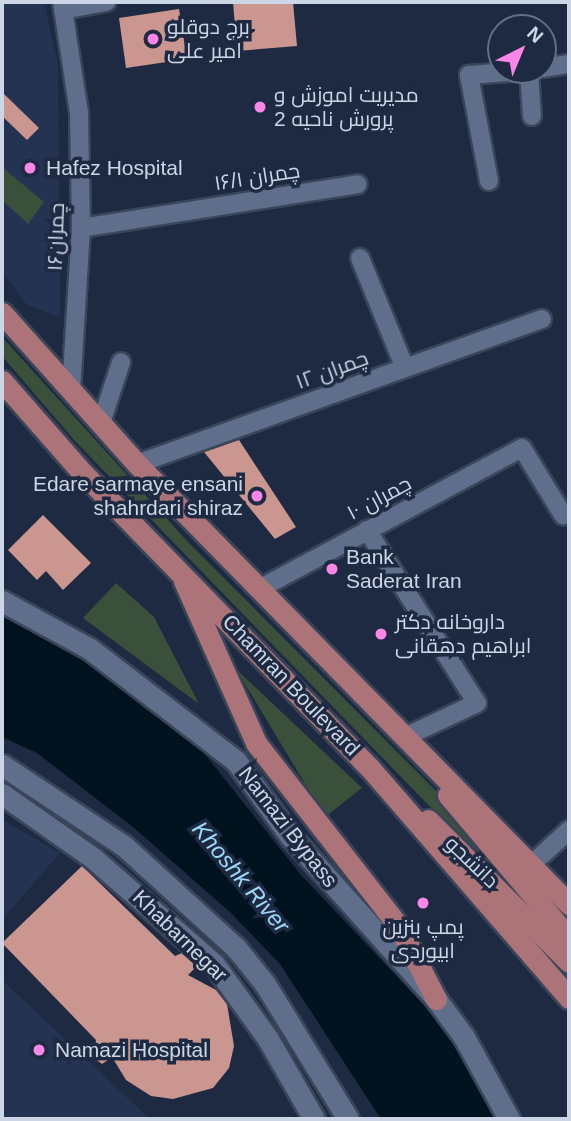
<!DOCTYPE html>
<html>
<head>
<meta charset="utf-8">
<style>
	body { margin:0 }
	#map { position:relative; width:571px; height:1121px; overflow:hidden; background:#1d2a42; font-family:Arial,Cairo,sans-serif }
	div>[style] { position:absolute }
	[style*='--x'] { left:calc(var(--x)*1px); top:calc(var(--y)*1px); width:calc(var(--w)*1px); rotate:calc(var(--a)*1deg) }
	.built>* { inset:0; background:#243352 }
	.green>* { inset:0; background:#3a503a }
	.water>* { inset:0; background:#00121d }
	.building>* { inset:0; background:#ca968f }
	.roads { filter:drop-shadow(2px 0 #3a4559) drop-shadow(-2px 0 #3a4559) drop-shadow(0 2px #3a4559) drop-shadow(0 -2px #3a4559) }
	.street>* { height:18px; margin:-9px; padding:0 9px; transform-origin:9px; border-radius:9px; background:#5f6e8a }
	.secondary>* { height:21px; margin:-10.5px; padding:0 10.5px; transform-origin:10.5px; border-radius:10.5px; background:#5f6e8a }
	.primary>* { height:21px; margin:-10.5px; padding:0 10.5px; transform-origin:10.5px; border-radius:10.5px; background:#ac7379 }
	.dots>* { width:19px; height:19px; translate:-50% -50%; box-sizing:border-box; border:4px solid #1d2a42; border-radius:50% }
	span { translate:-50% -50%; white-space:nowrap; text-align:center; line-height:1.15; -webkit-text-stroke:7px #1d2a42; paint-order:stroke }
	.poi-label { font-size:21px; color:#cdd6e6 }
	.left { translate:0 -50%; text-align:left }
	.right { translate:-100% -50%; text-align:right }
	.street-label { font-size:21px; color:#cdd6e6 }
	.water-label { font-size:23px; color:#9fd9fa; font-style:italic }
	.frame { position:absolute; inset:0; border:4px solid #cdd6e6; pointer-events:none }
	.north { position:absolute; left:487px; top:14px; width:70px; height:70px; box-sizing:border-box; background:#1d2a42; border:2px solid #636f84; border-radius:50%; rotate:43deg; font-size:19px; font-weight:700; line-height:28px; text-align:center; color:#cdd6e6 }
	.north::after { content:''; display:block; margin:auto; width:24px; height:32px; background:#fa87e7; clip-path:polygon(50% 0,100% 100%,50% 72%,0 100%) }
</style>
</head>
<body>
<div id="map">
	<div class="built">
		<div style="clip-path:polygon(2px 2px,44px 2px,58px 64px,60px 317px,27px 305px,2px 272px)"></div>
		<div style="clip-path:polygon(2px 820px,60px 853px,2px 920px)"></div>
		<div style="clip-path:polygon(2px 980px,150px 1119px,2px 1119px)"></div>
	</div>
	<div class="green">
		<div style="clip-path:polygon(2px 167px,44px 202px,28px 224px,2px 200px)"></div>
		<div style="clip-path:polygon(2px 337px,188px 542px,446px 801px,540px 920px,75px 441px,2px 356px)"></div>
		<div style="clip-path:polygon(116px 583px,154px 617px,199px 704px,83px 618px)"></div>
		<div style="clip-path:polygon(236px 669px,362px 788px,325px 817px)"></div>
	</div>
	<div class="water">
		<div style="clip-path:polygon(2px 616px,85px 662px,196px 743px,301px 875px,456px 1039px,495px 1119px,381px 1119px,280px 964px,230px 912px,133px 827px,37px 753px,2px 737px)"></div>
	</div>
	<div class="building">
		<div style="clip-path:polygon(233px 2px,293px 2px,297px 46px,237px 51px)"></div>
		<div style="clip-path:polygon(179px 9px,187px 59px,126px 68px,119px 18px)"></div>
		<div style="clip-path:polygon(2px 92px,39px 128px,27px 140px,2px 116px)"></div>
		<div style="clip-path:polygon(239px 440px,296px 527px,275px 539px,204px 452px)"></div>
		<div style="clip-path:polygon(43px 515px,91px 563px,63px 590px,46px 571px,37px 580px,8px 550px)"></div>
		<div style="clip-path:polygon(82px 866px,175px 956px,182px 953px,197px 966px,188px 975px,216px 990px,227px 1004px,234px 1046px,229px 1068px,213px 1088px,173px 1099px,151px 1096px,126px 1080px,112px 1057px,102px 1064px,94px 1058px,96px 1040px,2px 943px)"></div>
	</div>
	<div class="roads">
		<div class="street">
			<div style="--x:62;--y:2;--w:112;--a:81.3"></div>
			<div style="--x:79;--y:113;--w:115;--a:89"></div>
			<div style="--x:81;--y:228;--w:162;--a:93.5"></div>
			<div style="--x:63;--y:10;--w:44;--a:-10.5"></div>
			<div style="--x:543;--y:68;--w:26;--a:-9"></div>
			<div style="--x:529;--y:71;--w:45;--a:86.2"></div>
			<div style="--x:489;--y:181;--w:108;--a:-100.7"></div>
			<div style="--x:469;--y:75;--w:66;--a:-4.3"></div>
			<div style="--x:81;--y:228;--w:280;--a:-9"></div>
			<div style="--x:360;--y:258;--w:119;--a:67.8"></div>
			<div style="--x:101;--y:423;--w:64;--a:-71.8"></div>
			<div style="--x:137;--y:464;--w:430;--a:-19.7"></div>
			<div style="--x:367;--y:530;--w:205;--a:57.6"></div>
			<div style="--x:477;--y:703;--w:80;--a:154.7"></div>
			<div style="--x:259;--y:589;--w:298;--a:-28.2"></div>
			<div style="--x:522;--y:448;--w:79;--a:58.5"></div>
			<div style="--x:533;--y:863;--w:49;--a:-42.5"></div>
		</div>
		<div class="secondary">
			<div style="--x:2;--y:601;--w:100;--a:28.6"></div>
			<div style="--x:90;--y:649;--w:184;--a:37.5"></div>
			<div style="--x:236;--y:761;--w:92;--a:54.2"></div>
			<div style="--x:290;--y:836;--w:219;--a:48.1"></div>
			<div style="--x:436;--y:999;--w:47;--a:53.6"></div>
			<div style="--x:464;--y:1037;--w:94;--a:61.2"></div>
			<div style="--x:2;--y:765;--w:146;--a:33.6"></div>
			<div style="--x:124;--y:846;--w:153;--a:42.3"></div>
			<div style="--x:237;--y:949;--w:45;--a:51.3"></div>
			<div style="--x:265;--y:984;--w:158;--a:58.4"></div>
			<div style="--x:2;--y:794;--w:111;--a:35.1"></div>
			<div style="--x:93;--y:858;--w:161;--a:41.2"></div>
			<div style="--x:214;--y:964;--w:92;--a:54.2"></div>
			<div style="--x:268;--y:1039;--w:92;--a:60.1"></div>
		</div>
		<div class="primary">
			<div style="--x:2;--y:313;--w:203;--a:48.2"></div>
			<div style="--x:137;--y:464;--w:617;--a:45.53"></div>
			<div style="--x:2;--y:381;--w:117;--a:48.8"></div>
			<div style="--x:79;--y:469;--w:416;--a:45.8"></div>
			<div style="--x:369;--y:767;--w:306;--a:49.1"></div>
			<div style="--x:184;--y:581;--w:177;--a:66"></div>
			<div style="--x:256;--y:743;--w:233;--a:52.1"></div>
			<div style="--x:399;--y:927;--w:81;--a:62.8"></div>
			<div style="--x:448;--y:795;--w:187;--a:49.8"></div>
			<div style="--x:428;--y:820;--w:200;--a:45.2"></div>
		</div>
	</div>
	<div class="dots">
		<div style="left:153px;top:39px;background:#fa87e7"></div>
		<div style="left:260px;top:107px;background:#fa87e7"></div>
		<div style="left:30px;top:168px;background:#fa87e7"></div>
		<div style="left:257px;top:496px;background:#fa87e7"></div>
		<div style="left:332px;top:569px;background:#fa87e7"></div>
		<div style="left:381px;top:634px;background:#fa87e7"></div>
		<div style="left:423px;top:903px;background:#fa87e7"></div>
		<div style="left:39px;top:1050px;background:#fa87e7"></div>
	</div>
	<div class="poi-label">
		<span class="left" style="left:167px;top:39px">برج دوقلو<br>امیر علی</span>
		<span class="left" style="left:274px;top:107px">مدیریت اموزش و<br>پرورش ناحیه 2</span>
		<span class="left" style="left:46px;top:168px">Hafez Hospital</span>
		<span class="right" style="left:243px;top:496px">Edare sarmaye ensani<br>shahrdari shiraz</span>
		<span class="left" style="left:346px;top:569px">Bank<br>Saderat Iran</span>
		<span class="left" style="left:395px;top:634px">داروخانه دکتر<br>ابراهیم دهقانی</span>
		<span style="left:423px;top:939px">پمپ بنزین<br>ابیوردی</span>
		<span class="left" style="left:55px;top:1050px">Namazi Hospital</span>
	</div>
	<div class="street-label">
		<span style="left:257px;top:177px;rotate:-9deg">۱۶/۱ چمران</span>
		<span style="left:56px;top:237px;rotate:-88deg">چمران۱۶</span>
		<span style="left:332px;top:370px;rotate:-20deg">۱۲ چمران</span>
		<span style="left:379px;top:498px;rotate:-28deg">۱۰ چمران</span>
		<span style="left:291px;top:685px;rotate:46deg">Chamran Boulevard</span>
		<span style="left:288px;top:827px;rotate:52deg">Namazi Bypass</span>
		<span style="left:472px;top:862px;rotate:44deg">دانشجو</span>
		<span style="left:180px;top:936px;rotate:44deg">Khabarnegar</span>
	</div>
	<div class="water-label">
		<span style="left:241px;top:877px;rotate:50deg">Khoshk River</span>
	</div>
	<div class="frame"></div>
	<div class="north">N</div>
</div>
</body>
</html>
